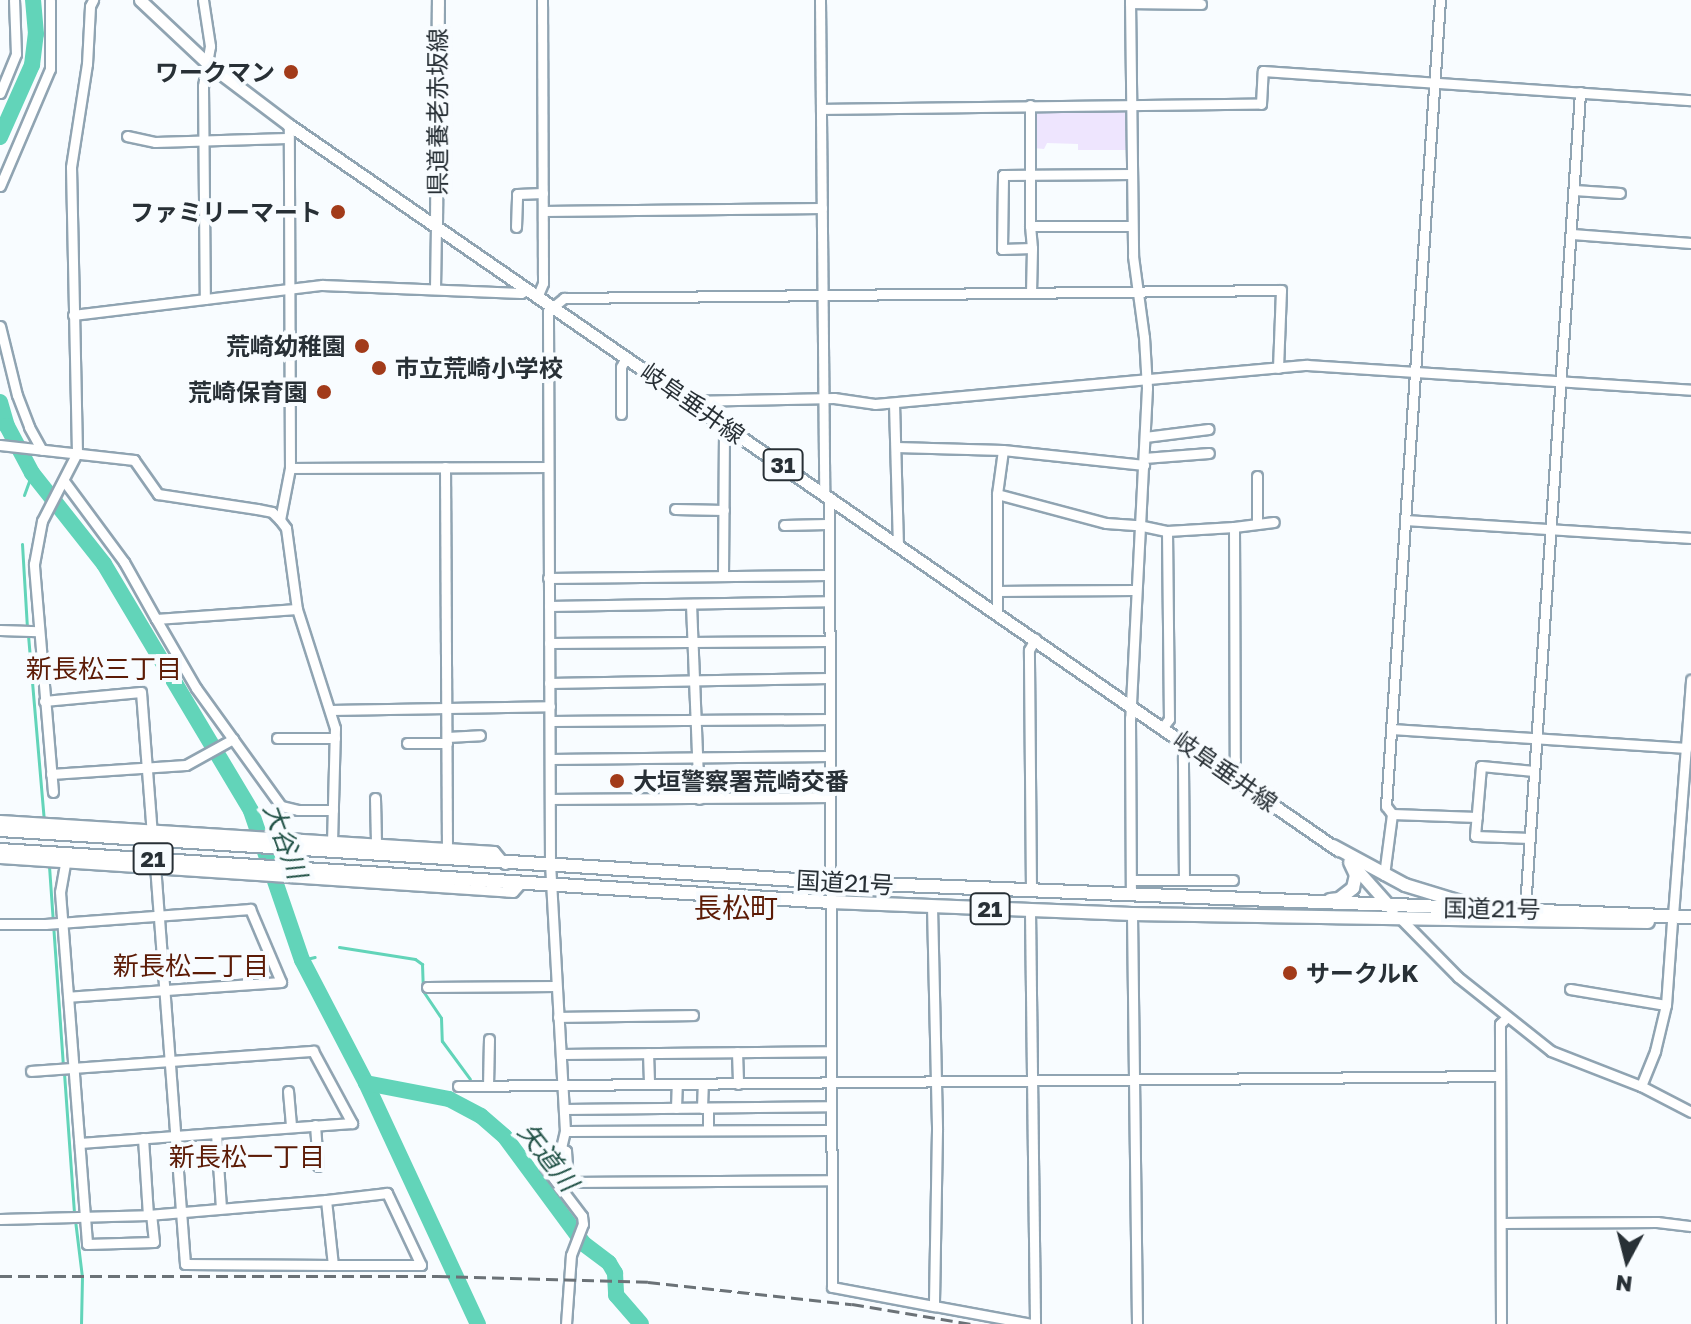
<!DOCTYPE html>
<html>
<head>
<meta charset="utf-8">
<style>
	body { margin:0 }
	#map { position:relative; width:1691px; height:1324px; overflow:hidden; background:#f8fcff; font-family:"Golos Text","Noto Sans JP",sans-serif }
	div>[style] { position:absolute }
	[style*='--x'] { left:calc(var(--x)*1px); top:calc(var(--y)*1px); width:calc(var(--w)*1px); rotate:calc(var(--a)*1deg) }
	.green>* { inset:0; background:#eee5fe }
	.stream>* { height:3px; margin:-1.5px; padding:0 1.5px; transform-origin:1.5px; border-radius:1.5px; background:#62d4b9 }
	.river>* { height:16px; margin:-8px; padding:0 8px; transform-origin:8px; border-radius:8px; background:#62d4b9 }
	.roads { filter:drop-shadow(2px 0 #90a4b2) drop-shadow(-2px 0 #90a4b2) drop-shadow(0 2px #90a4b2) drop-shadow(0 -2px #90a4b2) }
	.minor>* { height:9px; margin:-4.5px; padding:0 4.5px; transform-origin:4.5px; border-radius:4.5px; background:#fff }
	.major>* { height:11px; margin:-5.5px; padding:0 5.5px; transform-origin:5.5px; border-radius:5.5px; background:#fff }
	.highway>* { height:12px; margin:-6px; padding:0 6px; transform-origin:6px; border-radius:6px; background:#fff }
	.rail>* { height:3px; margin-top:-1.5px; transform-origin:0; background:repeating-linear-gradient(90deg,#6b7277 0 12px,transparent 0 18px) }
	.dots>* { width:22px; height:22px; translate:-50% -50%; box-sizing:border-box; border:4px solid #f8fcff; border-radius:50% }
	span { translate:-50% -50%; white-space:nowrap; text-align:center; line-height:1.15; -webkit-text-stroke:8px #f8fcff; paint-order:stroke }
	.shield-label span { padding:2px 6px; background:#f8fcff; border:2px solid; border-radius:6px; -webkit-text-stroke-width:0 }
	.shield-label { font-size:22px; color:#283036; font-weight:700 }
	.poi-label { font-size:24px; color:#283036; font-weight:700 }
	.right { translate:-100% -50%; text-align:right }
	.left { translate:0 -50%; text-align:left }
	.street-label { font-size:24px; color:#283036 }
	.neighbourhood-label { font-size:26px; color:#5c1b06 }
	.water-label { font-size:26px; color:#1f5045; font-style:italic }
	.quarter-label { font-size:28px; color:#5c1b06 }
	.north { position:absolute; left:1587px; top:1220px; width:80px; height:80px; -webkit-text-stroke:6px #f8fcff; paint-order:stroke; rotate:187deg; font-size:22px; font-weight:700; line-height:32px; text-align:center; color:#283036 }
	.north::after { content:''; display:block; margin:auto; width:28px; height:36px; background:#283036; clip-path:polygon(50% 0,100% 100%,50% 72%,0 100%) }
</style>
</head>
<body>
<div id="map">
	<div class="green">
		<div style="clip-path:polygon(1126px 108px,1126px 150px,1078px 150px,1078px 144px,1047px 143px,1044px 149px,1033px 148px,1027px 109px)"></div>
	</div>
	<div class="stream">
		<div style="--x:24;--y:495;--w:23;--a:-70"></div>
		<div style="--x:22;--y:544;--w:83;--a:86.6"></div>
		<div style="--x:28;--y:635;--w:188;--a:85.1"></div>
		<div style="--x:49;--y:866;--w:199;--a:86"></div>
		<div style="--x:339;--y:947;--w:77;--a:9"></div>
		<div style="--x:415;--y:959;--w:9;--a:36"></div>
		<div style="--x:422;--y:964;--w:27;--a:88"></div>
		<div style="--x:423;--y:991;--w:32;--a:56"></div>
		<div style="--x:441;--y:1018;--w:23;--a:88"></div>
		<div style="--x:442;--y:1041;--w:47;--a:53.6"></div>
		<div style="--x:302;--y:960;--w:13;--a:-13"></div>
		<div style="--x:64;--y:1073;--w:140;--a:85.9"></div>
		<div style="--x:75;--y:1220;--w:57;--a:83"></div>
		<div style="--x:82;--y:1277;--w:47;--a:91.2"></div>
	</div>
	<div class="river">
		<div style="--x:0;--y:137;--w:79;--a:-66"></div>
		<div style="--x:32;--y:65;--w:31;--a:-83"></div>
		<div style="--x:36;--y:34;--w:34;--a:-95"></div>
		<div style="--x:0;--y:402;--w:25;--a:74"></div>
		<div style="--x:7;--y:426;--w:53;--a:62"></div>
		<div style="--x:32;--y:473;--w:116;--a:51.6"></div>
		<div style="--x:104;--y:564;--w:287;--a:59.2"></div>
		<div style="--x:251;--y:811;--w:157;--a:71.1"></div>
		<div style="--x:302;--y:960;--w:139;--a:62.5"></div>
		<div style="--x:366;--y:1083;--w:266;--a:65.1"></div>
		<div style="--x:366;--y:1083;--w:85;--a:10.9"></div>
		<div style="--x:449;--y:1099;--w:36;--a:28"></div>
		<div style="--x:481;--y:1116;--w:32;--a:41"></div>
		<div style="--x:505;--y:1137;--w:133;--a:53.6"></div>
		<div style="--x:584;--y:1244;--w:31;--a:37"></div>
		<div style="--x:609;--y:1263;--w:12;--a:59"></div>
		<div style="--x:615;--y:1273;--w:22;--a:87"></div>
		<div style="--x:616;--y:1295;--w:38;--a:49"></div>
	</div>
	<div class="roads">
		<div class="minor">
			<div style="--x:203;--y:0;--w:47;--a:81.3"></div>
			<div style="--x:210;--y:46;--w:41;--a:99.9"></div>
			<div style="--x:203;--y:86;--w:213;--a:89.5"></div>
			<div style="--x:820;--y:0;--w:494;--a:89.5"></div>
			<div style="--x:1130;--y:0;--w:256;--a:89.3"></div>
			<div style="--x:1133;--y:256;--w:82;--a:82.3"></div>
			<div style="--x:1144;--y:337;--w:51;--a:86.6"></div>
			<div style="--x:1147;--y:388;--w:330;--a:92.9"></div>
			<div style="--x:1130;--y:718;--w:176;--a:89.7"></div>
			<div style="--x:1130;--y:3;--w:71;--a:0.8"></div>
			<div style="--x:0;--y:93;--w:42;--a:-67.7"></div>
			<div style="--x:16;--y:54;--w:54;--a:-92.1"></div>
			<div style="--x:821;--y:109;--w:440;--a:-0.7"></div>
			<div style="--x:1261;--y:104;--w:33;--a:-87"></div>
			<div style="--x:1263;--y:71;--w:429;--a:3.9"></div>
			<div style="--x:127;--y:136;--w:29;--a:12"></div>
			<div style="--x:155;--y:142;--w:132;--a:-1.7"></div>
			<div style="--x:0;--y:186;--w:127;--a:-66.9"></div>
			<div style="--x:50;--y:69;--w:69;--a:-90"></div>
			<div style="--x:1574;--y:190;--w:46;--a:3.7"></div>
			<div style="--x:543;--y:211;--w:279;--a:-0.6"></div>
			<div style="--x:1030;--y:226;--w:121;--a:-90"></div>
			<div style="--x:516;--y:227;--w:33;--a:-88"></div>
			<div style="--x:517;--y:194;--w:26;--a:-2"></div>
			<div style="--x:1572;--y:234;--w:119;--a:4.3"></div>
			<div style="--x:1032;--y:248;--w:22;--a:-95"></div>
			<div style="--x:1030;--y:226;--w:101;--a:0"></div>
			<div style="--x:435;--y:289;--w:65;--a:-89.1"></div>
			<div style="--x:1031;--y:293;--w:45;--a:-88.7"></div>
			<div style="--x:1032;--y:248;--w:30;--a:178"></div>
			<div style="--x:1002;--y:249;--w:74;--a:-89.2"></div>
			<div style="--x:1003;--y:175;--w:129;--a:-0.4"></div>
			<div style="--x:538;--y:295;--w:13;--a:-67"></div>
			<div style="--x:543;--y:283;--w:283;--a:-90.2"></div>
			<div style="--x:73;--y:315;--w:251;--a:-6.9"></div>
			<div style="--x:322;--y:285;--w:199;--a:2.3"></div>
			<div style="--x:521;--y:293;--w:8;--a:-30"></div>
			<div style="--x:0;--y:326;--w:71;--a:76.2"></div>
			<div style="--x:17;--y:395;--w:34;--a:69"></div>
			<div style="--x:29;--y:427;--w:26;--a:61"></div>
			<div style="--x:689;--y:401;--w:145;--a:-1.2"></div>
			<div style="--x:834;--y:398;--w:41;--a:8.3"></div>
			<div style="--x:875;--y:404;--w:434;--a:-5.2"></div>
			<div style="--x:1307;--y:365;--w:385;--a:3.7"></div>
			<div style="--x:894;--y:403;--w:142;--a:88.4"></div>
			<div style="--x:621;--y:414;--w:47;--a:-90"></div>
			<div style="--x:621;--y:367;--w:11;--a:-63"></div>
			<div style="--x:1145;--y:437;--w:64;--a:-7.1"></div>
			<div style="--x:0;--y:445;--w:135;--a:6.4"></div>
			<div style="--x:134;--y:460;--w:42;--a:54.8"></div>
			<div style="--x:158;--y:494;--w:100;--a:8.6"></div>
			<div style="--x:257;--y:509;--w:15;--a:11"></div>
			<div style="--x:272;--y:512;--w:11;--a:45"></div>
			<div style="--x:280;--y:520;--w:10;--a:53"></div>
			<div style="--x:286;--y:528;--w:82;--a:82.3"></div>
			<div style="--x:297;--y:609;--w:125;--a:72.3"></div>
			<div style="--x:335;--y:728;--w:111;--a:91.5"></div>
			<div style="--x:896;--y:447;--w:107;--a:1.6"></div>
			<div style="--x:1003;--y:450;--w:142;--a:6.1"></div>
			<div style="--x:1144;--y:458;--w:65;--a:-4.4"></div>
			<div style="--x:445;--y:467;--w:381;--a:89.7"></div>
			<div style="--x:290;--y:468;--w:257;--a:-0.2"></div>
			<div style="--x:1257;--y:476;--w:48;--a:90"></div>
			<div style="--x:64;--y:481;--w:101;--a:53.5"></div>
			<div style="--x:124;--y:562;--w:65;--a:60.7"></div>
			<div style="--x:156;--y:619;--w:141;--a:-4.1"></div>
			<div style="--x:997;--y:494;--w:113;--a:14.9"></div>
			<div style="--x:1106;--y:523;--w:32;--a:4"></div>
			<div style="--x:1138;--y:525;--w:30;--a:12"></div>
			<div style="--x:1167;--y:531;--w:188;--a:89.4"></div>
			<div style="--x:1169;--y:719;--w:10;--a:127"></div>
			<div style="--x:829;--y:497;--w:790;--a:89.78"></div>
			<div style="--x:832;--y:1287;--w:104;--a:10.6"></div>
			<div style="--x:675;--y:509;--w:49;--a:1.2"></div>
			<div style="--x:280;--y:520;--w:53;--a:-79.1"></div>
			<div style="--x:290;--y:468;--w:343;--a:-90.2"></div>
			<div style="--x:1405;--y:520;--w:287;--a:3.6"></div>
			<div style="--x:784;--y:525;--w:43;--a:-1.3"></div>
			<div style="--x:1234;--y:527;--w:40;--a:-7.1"></div>
			<div style="--x:1167;--y:531;--w:67;--a:-3.4"></div>
			<div style="--x:1234;--y:527;--w:233;--a:89.8"></div>
			<div style="--x:1235;--y:760;--w:14;--a:120"></div>
			<div style="--x:723;--y:576;--w:138;--a:-89.6"></div>
			<div style="--x:724;--y:438;--w:10;--a:-61"></div>
			<div style="--x:548;--y:578;--w:280;--a:-0.6"></div>
			<div style="--x:997;--y:591;--w:137;--a:-0.4"></div>
			<div style="--x:691;--y:604;--w:195;--a:87.7"></div>
			<div style="--x:549;--y:606;--w:279;--a:-1"></div>
			<div style="--x:997;--y:613;--w:119;--a:-90"></div>
			<div style="--x:997;--y:494;--w:44;--a:-82.2"></div>
			<div style="--x:156;--y:619;--w:80;--a:59.9"></div>
			<div style="--x:196;--y:688;--w:145;--a:54.2"></div>
			<div style="--x:281;--y:806;--w:17;--a:13"></div>
			<div style="--x:298;--y:810;--w:35;--a:0"></div>
			<div style="--x:0;--y:630;--w:38;--a:2"></div>
			<div style="--x:549;--y:643;--w:280;--a:-0.4"></div>
			<div style="--x:549;--y:683;--w:280;--a:-1"></div>
			<div style="--x:44;--y:701;--w:97;--a:-5.3"></div>
			<div style="--x:141;--y:692;--w:142;--a:85.6"></div>
			<div style="--x:330;--y:710;--w:220;--a:-1"></div>
			<div style="--x:550;--y:721;--w:280;--a:-0.4"></div>
			<div style="--x:1392;--y:729;--w:295;--a:3.7"></div>
			<div style="--x:447;--y:737;--w:33;--a:-3"></div>
			<div style="--x:277;--y:738;--w:58;--a:0"></div>
			<div style="--x:407;--y:743;--w:40;--a:0"></div>
			<div style="--x:550;--y:759;--w:280;--a:-0.6"></div>
			<div style="--x:51;--y:774;--w:135;--a:-3.8"></div>
			<div style="--x:186;--y:765;--w:54;--a:-29"></div>
			<div style="--x:53;--y:792;--w:229;--a:-94.8"></div>
			<div style="--x:34;--y:564;--w:44;--a:-79.5"></div>
			<div style="--x:42;--y:521;--w:76;--a:-62.8"></div>
			<div style="--x:77;--y:453;--w:286;--a:-91.2"></div>
			<div style="--x:71;--y:167;--w:104;--a:-81.2"></div>
			<div style="--x:87;--y:64;--w:58;--a:-87"></div>
			<div style="--x:90;--y:6;--w:7;--a:-63"></div>
			<div style="--x:375;--y:798;--w:45;--a:88.7"></div>
			<div style="--x:551;--y:799;--w:278;--a:-0.4"></div>
			<div style="--x:1392;--y:814;--w:85;--a:2"></div>
			<div style="--x:0;--y:820;--w:495;--a:3.6"></div>
			<div style="--x:494;--y:851;--w:17;--a:50"></div>
			<div style="--x:1530;--y:838;--w:55;--a:-177.9"></div>
			<div style="--x:1475;--y:836;--w:70;--a:-85.1"></div>
			<div style="--x:1481;--y:766;--w:53;--a:5.4"></div>
			<div style="--x:0;--y:858;--w:514;--a:3.79"></div>
			<div style="--x:513;--y:892;--w:13;--a:-48"></div>
			<div style="--x:65;--y:864;--w:28;--a:100"></div>
			<div style="--x:60;--y:892;--w:353;--a:85.6"></div>
			<div style="--x:87;--y:1244;--w:67;--a:-1.7"></div>
			<div style="--x:154;--y:1242;--w:27;--a:-96"></div>
			<div style="--x:155;--y:865;--w:400;--a:85.7"></div>
			<div style="--x:185;--y:1264;--w:148;--a:0.4"></div>
			<div style="--x:333;--y:1265;--w:88;--a:0"></div>
			<div style="--x:421;--y:1265;--w:80;--a:-115.3"></div>
			<div style="--x:387;--y:1193;--w:61;--a:173.5"></div>
			<div style="--x:326;--y:1200;--w:65;--a:83.9"></div>
			<div style="--x:1384;--y:875;--w:62;--a:-82.5"></div>
			<div style="--x:1392;--y:814;--w:10;--a:-127"></div>
			<div style="--x:1386;--y:806;--w:808;--a:-86.17"></div>
			<div style="--x:1131;--y:880;--w:102;--a:0"></div>
			<div style="--x:1184;--y:880;--w:124;--a:-90.5"></div>
			<div style="--x:1183;--y:756;--w:11;--a:-63"></div>
			<div style="--x:1031;--y:890;--w:240;--a:-90.5"></div>
			<div style="--x:1029;--y:650;--w:13;--a:-61"></div>
			<div style="--x:932;--y:906;--w:224;--a:88.7"></div>
			<div style="--x:937;--y:1130;--w:176;--a:91"></div>
			<div style="--x:934;--y:1306;--w:100;--a:10.4"></div>
			<div style="--x:1525;--y:908;--w:818;--a:-86.14"></div>
			<div style="--x:1030;--y:911;--w:413;--a:89.3"></div>
			<div style="--x:1132;--y:914;--w:410;--a:89.3"></div>
			<div style="--x:1673;--y:915;--w:236;--a:-85.6"></div>
			<div style="--x:1400;--y:918;--w:83;--a:45.5"></div>
			<div style="--x:1458;--y:977;--w:119;--a:38.5"></div>
			<div style="--x:1551;--y:1051;--w:97;--a:21.3"></div>
			<div style="--x:1641;--y:1086;--w:56;--a:27.5"></div>
			<div style="--x:0;--y:924;--w:45;--a:0"></div>
			<div style="--x:45;--y:924;--w:206;--a:-4.2"></div>
			<div style="--x:250;--y:909;--w:79;--a:67"></div>
			<div style="--x:281;--y:982;--w:213;--a:176"></div>
			<div style="--x:427;--y:987;--w:129;--a:-0.4"></div>
			<div style="--x:1570;--y:989;--w:97;--a:9.5"></div>
			<div style="--x:558;--y:1017;--w:135;--a:-0.8"></div>
			<div style="--x:737;--y:1052;--w:32;--a:88"></div>
			<div style="--x:648;--y:1053;--w:31;--a:88"></div>
			<div style="--x:561;--y:1054;--w:269;--a:-0.6"></div>
			<div style="--x:31;--y:1071;--w:283;--a:-4.1"></div>
			<div style="--x:313;--y:1051;--w:82;--a:61.6"></div>
			<div style="--x:352;--y:1123;--w:273;--a:175.8"></div>
			<div style="--x:458;--y:1086;--w:1042;--a:-0.55"></div>
			<div style="--x:488;--y:1086;--w:47;--a:-88.8"></div>
			<div style="--x:1641;--y:1086;--w:38;--a:-68"></div>
			<div style="--x:1655;--y:1051;--w:47;--a:-76.6"></div>
			<div style="--x:1666;--y:1005;--w:83;--a:-85.9"></div>
			<div style="--x:288;--y:1091;--w:36;--a:85"></div>
			<div style="--x:676;--y:1108;--w:23;--a:-88"></div>
			<div style="--x:702;--y:1108;--w:23;--a:-88"></div>
			<div style="--x:564;--y:1109;--w:266;--a:-0.6"></div>
			<div style="--x:315;--y:1125;--w:41;--a:85.8"></div>
			<div style="--x:708;--y:1130;--w:22;--a:-90"></div>
			<div style="--x:565;--y:1131;--w:265;--a:-0.2"></div>
			<div style="--x:216;--y:1133;--w:75;--a:86.2"></div>
			<div style="--x:143;--y:1138;--w:77;--a:86.3"></div>
			<div style="--x:561;--y:1148;--w:6;--a:31"></div>
			<div style="--x:566;--y:1151;--w:31;--a:86"></div>
			<div style="--x:568;--y:1182;--w:263;--a:-0.4"></div>
			<div style="--x:0;--y:1219;--w:148;--a:-1.5"></div>
			<div style="--x:148;--y:1215;--w:179;--a:-4.8"></div>
			<div style="--x:1502;--y:1223;--w:155;--a:-0.4"></div>
			<div style="--x:1657;--y:1222;--w:34;--a:7"></div>
			<div style="--x:566;--y:1324;--w:69;--a:-85.9"></div>
			<div style="--x:571;--y:1255;--w:33;--a:-69"></div>
			<div style="--x:583;--y:1224;--w:8;--a:-97"></div>
			<div style="--x:582;--y:1216;--w:61;--a:-127.1"></div>
			<div style="--x:545;--y:1167;--w:25;--a:-50"></div>
			<div style="--x:561;--y:1148;--w:17;--a:-77"></div>
			<div style="--x:565;--y:1131;--w:267;--a:-93.2"></div>
			<div style="--x:550;--y:864;--w:553;--a:-90.21"></div>
			<div style="--x:548;--y:311;--w:21;--a:-39"></div>
			<div style="--x:564;--y:298;--w:717;--a:-0.64"></div>
			<div style="--x:1281;--y:290;--w:78;--a:92.2"></div>
			<div style="--x:1501;--y:1324;--w:300;--a:-90.2"></div>
			<div style="--x:1500;--y:1024;--w:8;--a:-45"></div>
		</div>
		<div class="major">
			<div style="--x:140;--y:0;--w:92;--a:43.2"></div>
			<div style="--x:207;--y:63;--w:103;--a:37.1"></div>
			<div style="--x:289;--y:125;--w:1275;--a:34.65"></div>
			<div style="--x:436;--y:224;--w:224;--a:-89.5"></div>
			<div style="--x:1353;--y:865;--w:59;--a:48.4"></div>
		</div>
		<div class="highway">
			<div style="--x:0;--y:830;--w:831;--a:3.59"></div>
			<div style="--x:829;--y:882;--w:863;--a:2.33"></div>
			<div style="--x:1333;--y:846;--w:82;--a:28.4"></div>
			<div style="--x:1405;--y:885;--w:59;--a:16.9"></div>
			<div style="--x:0;--y:850;--w:833;--a:3.58"></div>
			<div style="--x:831;--y:902;--w:301;--a:2.3"></div>
			<div style="--x:1132;--y:914;--w:516;--a:0.89"></div>
			<div style="--x:1330;--y:900;--w:9;--a:-6"></div>
			<div style="--x:1339;--y:899;--w:18;--a:-38"></div>
			<div style="--x:1353;--y:888;--w:13;--a:-77"></div>
			<div style="--x:1356;--y:875;--w:14;--a:-115"></div>
		</div>
	</div>
	<div class="rail">
		<div style="--x:0;--y:1276;--w:438;--a:0"></div>
		<div style="--x:438;--y:1276;--w:210;--a:1.6"></div>
		<div style="--x:648;--y:1282;--w:205;--a:6.2"></div>
		<div style="--x:852;--y:1304;--w:121;--a:9.5"></div>
	</div>
	<div class="dots">
		<div style="left:291px;top:72px;background:#a23b1a"></div>
		<div style="left:338px;top:212px;background:#a23b1a"></div>
		<div style="left:362px;top:346px;background:#a23b1a"></div>
		<div style="left:379px;top:368px;background:#a23b1a"></div>
		<div style="left:324px;top:392px;background:#a23b1a"></div>
		<div style="left:617px;top:781px;background:#a23b1a"></div>
		<div style="left:1290px;top:973px;background:#a23b1a"></div>
	</div>
	<div class="shield-label">
		<span style="left:783px;top:465px">31</span>
		<span style="left:153px;top:859px">21</span>
		<span style="left:990px;top:909px">21</span>
	</div>
	<div class="poi-label">
		<span class="right" style="left:275px;top:72px">ワークマン</span>
		<span class="right" style="left:322px;top:212px">ファミリーマート</span>
		<span class="right" style="left:346px;top:346px">荒崎幼稚園</span>
		<span class="left" style="left:395px;top:368px">市立荒崎小学校</span>
		<span class="right" style="left:308px;top:392px">荒崎保育園</span>
		<span class="left" style="left:633px;top:781px">大垣警察署荒崎交番</span>
		<span class="left" style="left:1306px;top:973px">サークルK</span>
	</div>
	<div class="street-label">
		<span style="left:437px;top:112px;rotate:-90deg">県道養老赤坂線</span>
		<span style="left:693px;top:403px;rotate:35deg">岐阜垂井線</span>
		<span style="left:1226px;top:771px;rotate:35deg">岐阜垂井線</span>
		<span style="left:845px;top:882px;rotate:3deg">国道21号</span>
		<span style="left:1492px;top:908px;rotate:1deg">国道21号</span>
	</div>
	<div class="neighbourhood-label">
		<span style="left:104px;top:669px">新長松三丁目</span>
		<span style="left:191px;top:966px">新長松二丁目</span>
		<span style="left:247px;top:1157px">新長松一丁目</span>
	</div>
	<div class="water-label">
		<span style="left:285px;top:841px;rotate:70deg">大谷川</span>
		<span style="left:548px;top:1157px;rotate:52deg">矢道川</span>
	</div>
	<div class="quarter-label">
		<span style="left:736px;top:908px">長松町</span>
	</div>
	<div class="north">N</div>
</div>
</body>
</html>
